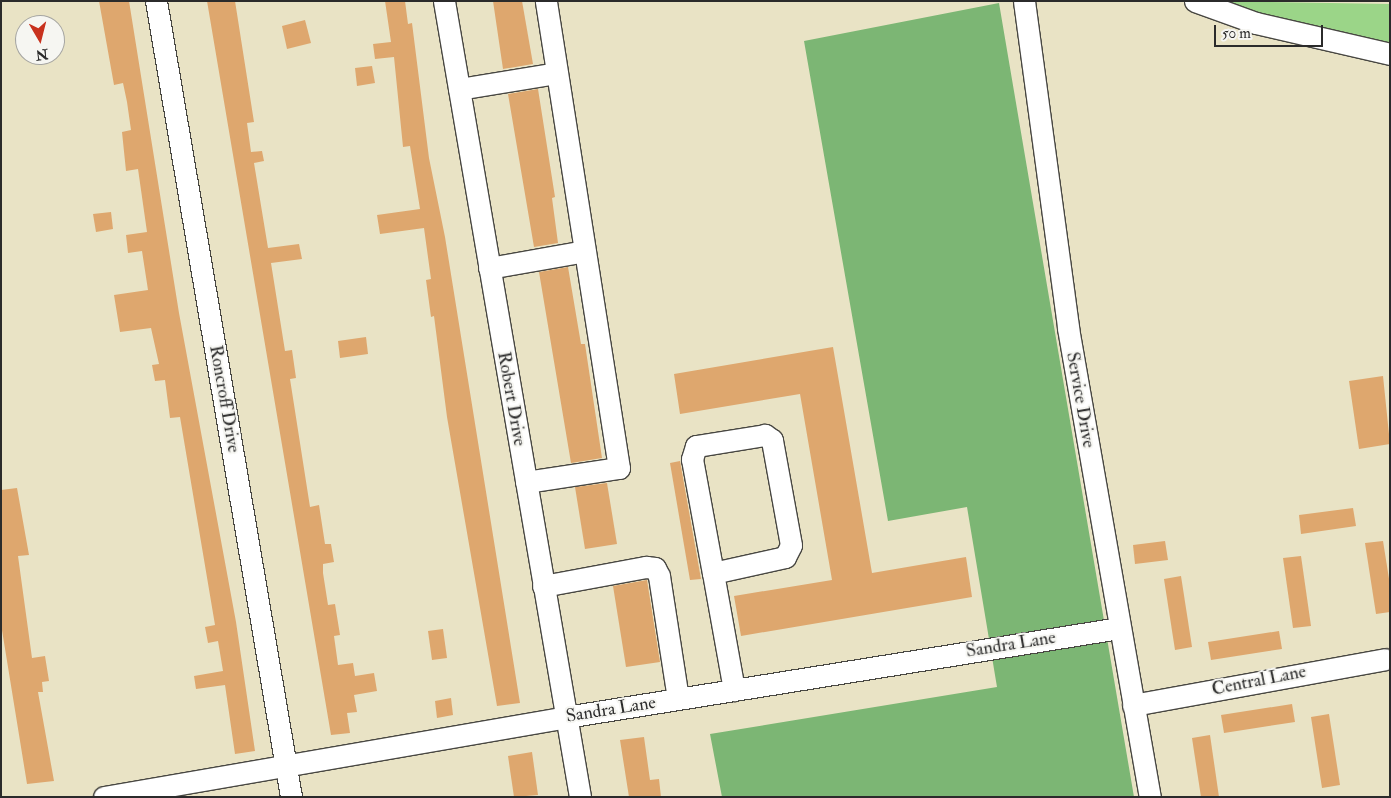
<!DOCTYPE html>
<html>
<head>
<meta charset="utf-8">
<style>
	body { margin:0 }
	#map { position:relative; width:1391px; height:798px; overflow:hidden; background:#e9e3c5; font-family:"IM FELL Double Pica",serif }
	div>[style] { position:absolute }
	[style*='--x'] { left:calc(var(--x)*1px); top:calc(var(--y)*1px); width:calc(var(--w)*1px); rotate:calc(var(--a)*1deg) }
	.green>* { inset:0; background:#9bd588 }
	.forest>* { inset:0; background:#7cb674 }
	.building>* { inset:0; background:#dea76e }
	.roads { filter:drop-shadow(1px 0 #484742) drop-shadow(-1px 0 #484742) drop-shadow(0 1px #484742) drop-shadow(0 -1px #484742) }
	.minor>* { height:21px; margin:-10.5px; padding:0 10.5px; transform-origin:10.5px; border-radius:10.5px; background:#fff }
	span { translate:-50% -50%; white-space:nowrap; text-align:center; line-height:1.15; -webkit-text-stroke:4px #f6f6f2; paint-order:stroke }
	.street-label { font-size:18px; color:#2b2b2b }
	.frame { position:absolute; inset:0; border:2px solid #2b2b2b; pointer-events:none }
	.north { position:absolute; left:15px; top:15px; width:50px; height:50px; box-sizing:border-box; background:#f6f6f2; border:1px solid #a5a5a2; border-radius:50%; rotate:172deg; font-size:14px; font-weight:700; line-height:20px; text-align:center; color:#2b2b2b }
	.north::after { content:''; display:block; margin:auto; width:18px; height:22px; background:#c8321e; clip-path:polygon(50% 0,100% 100%,50% 72%,0 100%) }
	.scale { position:absolute; left:1214px; top:25px; width:109px; height:22px; box-sizing:border-box; border:2px solid #2b2b2b; border-top:0; padding-left:6px; font-size:15px; line-height:18px; white-space:nowrap; color:#2b2b2b; -webkit-text-stroke:4px #f6f6f2; paint-order:stroke }
</style>
</head>
<body>
<div id="map">
	<div class="green">
		<div style="clip-path:polygon(1204px 1px,1390px 4px,1390px 54px)"></div>
	</div>
	<div class="forest">
		<div style="clip-path:polygon(999px 3px,1134px 797px,722px 797px,710px 734px,997px 687px,967px 507px,888px 521px,804px 41px)"></div>
	</div>
	<div class="building">
		<div style="clip-path:polygon(99px 1px,129px 1px,179px 313px,236px 622px,255px 751px,235px 754px,225px 685px,196px 689px,194px 676px,223px 671px,218px 641px,208px 643px,205px 627px,215px 625px,180px 417px,170px 418px,165px 380px,155px 381px,152px 365px,159px 364px,151px 328px,120px 332px,114px 295px,148px 290px,142px 251px,128px 253px,126px 235px,147px 232px,138px 169px,126px 171px,122px 132px,131px 130px,127px 102px,123px 83px,114px 85px)"></div>
		<div style="clip-path:polygon(207px 1px,235px 1px,254px 122px,247px 123px,251px 152px,262px 151px,264px 161px,254px 163px,268px 248px,299px 244px,302px 259px,271px 263px,285px 351px,292px 350px,296px 378px,290px 379px,310px 507px,319px 505px,325px 544px,331px 544px,334px 562px,323px 564px,323px 573px,328px 605px,335px 604px,340px 635px,334px 636px,338px 665px,353px 663px,355px 676px,374px 673px,377px 691px,354px 695px,357px 712px,347px 713px,350px 733px,331px 735px)"></div>
		<div style="clip-path:polygon(385px 1px,405px 1px,408px 24px,412px 23px,429px 158px,445px 237px,520px 703px,497px 706px,447px 417px,434px 316px,431px 317px,426px 280px,431px 279px,424px 228px,380px 234px,377px 215px,420px 209px,410px 146px,403px 147px,394px 57px,375px 59px,373px 44px,391px 42px)"></div>
		<div style="clip-path:polygon(493px 1px,522px 1px,533px 64px,503px 69px)"></div>
		<div style="clip-path:polygon(305px 20px,311px 43px,287px 49px,282px 26px)"></div>
		<div style="clip-path:polygon(372px 66px,375px 83px,357px 86px,355px 68px)"></div>
		<div style="clip-path:polygon(538px 89px,555px 197px,552px 198px,558px 243px,534px 247px,508px 94px)"></div>
		<div style="clip-path:polygon(111px 212px,113px 229px,96px 232px,93px 214px)"></div>
		<div style="clip-path:polygon(568px 267px,581px 344px,585px 344px,602px 458px,571px 463px,539px 272px)"></div>
		<div style="clip-path:polygon(366px 337px,368px 354px,340px 358px,338px 341px)"></div>
		<div style="clip-path:polygon(833px 347px,872px 573px,966px 557px,972px 597px,741px 636px,734px 596px,832px 580px,800px 394px,680px 414px,674px 374px)"></div>
		<div style="clip-path:polygon(1383px 376px,1390px 444px,1359px 449px,1349px 381px)"></div>
		<div style="clip-path:polygon(680px 461px,701px 579px,690px 580px,670px 463px)"></div>
		<div style="clip-path:polygon(607px 483px,617px 544px,585px 549px,575px 487px)"></div>
		<div style="clip-path:polygon(17px 488px,29px 555px,18px 556px,32px 658px,45px 656px,49px 681px,42px 682px,43px 692px,38px 692px,54px 781px,27px 784px,1px 624px,1px 490px)"></div>
		<div style="clip-path:polygon(1353px 508px,1356px 526px,1301px 534px,1299px 515px)"></div>
		<div style="clip-path:polygon(1165px 541px,1168px 560px,1135px 564px,1133px 545px)"></div>
		<div style="clip-path:polygon(1383px 541px,1390px 585px,1390px 612px,1376px 614px,1365px 543px)"></div>
		<div style="clip-path:polygon(1301px 556px,1311px 626px,1293px 628px,1283px 558px)"></div>
		<div style="clip-path:polygon(1181px 576px,1192px 647px,1175px 650px,1164px 579px)"></div>
		<div style="clip-path:polygon(647px 580px,660px 662px,626px 667px,613px 586px)"></div>
		<div style="clip-path:polygon(443px 629px,447px 658px,432px 660px,428px 631px)"></div>
		<div style="clip-path:polygon(1279px 631px,1282px 649px,1211px 660px,1208px 642px)"></div>
		<div style="clip-path:polygon(451px 698px,453px 715px,437px 718px,435px 701px)"></div>
		<div style="clip-path:polygon(1292px 704px,1295px 722px,1224px 733px,1221px 715px)"></div>
		<div style="clip-path:polygon(1329px 714px,1340px 785px,1322px 788px,1311px 717px)"></div>
		<div style="clip-path:polygon(1210px 735px,1219px 797px,1201px 797px,1192px 738px)"></div>
		<div style="clip-path:polygon(644px 737px,650px 780px,659px 779px,661px 797px,629px 797px,620px 740px)"></div>
		<div style="clip-path:polygon(532px 752px,538px 795px,514px 797px,508px 756px)"></div>
	</div>
	<div class="roads">
		<div class="minor">
			<div style="--x:156;--y:1;--w:807;--a:80.37"></div>
			<div style="--x:444;--y:1;--w:808;--a:80.3"></div>
			<div style="--x:1024;--y:1;--w:330;--a:82.3"></div>
			<div style="--x:1068;--y:328;--w:476;--a:80.1"></div>
			<div style="--x:1195;--y:1;--w:65;--a:19.8"></div>
			<div style="--x:1256;--y:23;--w:138;--a:13"></div>
			<div style="--x:459;--y:89;--w:99;--a:-9.3"></div>
			<div style="--x:489;--y:268;--w:97;--a:-10"></div>
			<div style="--x:526;--y:482;--w:94;--a:-8.6"></div>
			<div style="--x:619;--y:468;--w:473;--a:-98.9"></div>
			<div style="--x:713;--y:573;--w:74;--a:-12.5"></div>
			<div style="--x:785;--y:557;--w:13;--a:-63"></div>
			<div style="--x:791;--y:545;--w:107;--a:-100.3"></div>
			<div style="--x:772;--y:440;--w:9;--a:-144"></div>
			<div style="--x:765;--y:435;--w:70;--a:170.9"></div>
			<div style="--x:696;--y:446;--w:14;--a:107"></div>
			<div style="--x:692;--y:459;--w:116;--a:79.6"></div>
			<div style="--x:713;--y:573;--w:119;--a:79.8"></div>
			<div style="--x:543;--y:586;--w:105;--a:-10.5"></div>
			<div style="--x:646;--y:567;--w:9;--a:6"></div>
			<div style="--x:655;--y:568;--w:9;--a:63"></div>
			<div style="--x:659;--y:576;--w:124;--a:81.2"></div>
			<div style="--x:1133;--y:705;--w:256;--a:-10.3"></div>
			<div style="--x:104;--y:797;--w:469;--a:-9.8"></div>
			<div style="--x:566;--y:717;--w:560;--a:-9.14"></div>
		</div>
	</div>
	<div class="street-label">
		<span style="left:224px;top:399px;rotate:80deg">Roncroff Drive</span>
		<span style="left:511px;top:399px;rotate:80deg">Robert Drive</span>
		<span style="left:1080px;top:400px;rotate:80deg">Service Drive</span>
		<span style="left:1011px;top:645px;rotate:-9deg">Sandra Lane</span>
		<span style="left:1259px;top:681px;rotate:-11deg">Central Lane</span>
		<span style="left:611px;top:710px;rotate:-9deg">Sandra Lane</span>
	</div>
	<div class="frame"></div>
	<div class="north">N</div>
	<div class="scale">50 m</div>
</div>
</body>
</html>
